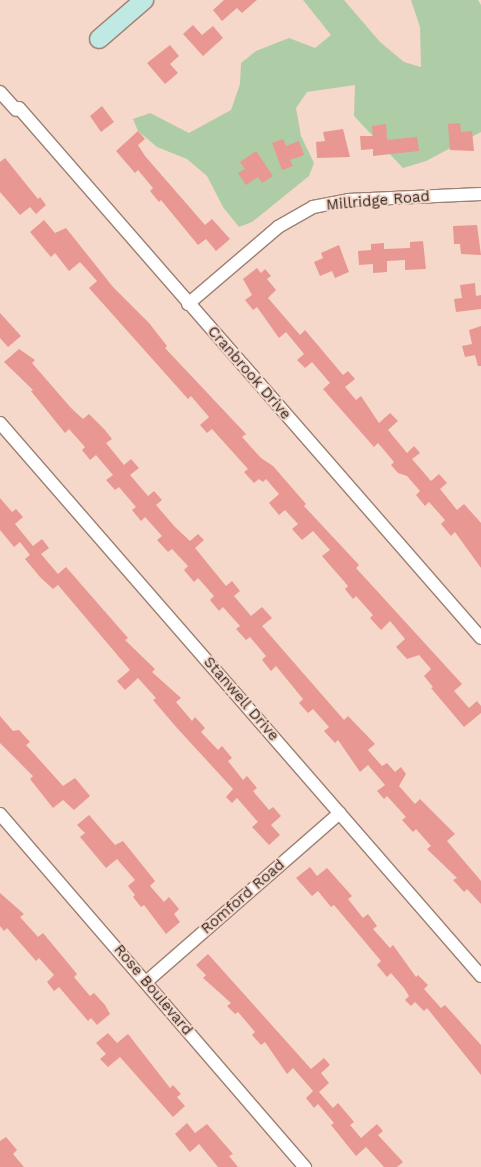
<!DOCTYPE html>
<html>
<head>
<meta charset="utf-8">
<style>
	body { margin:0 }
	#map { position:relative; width:481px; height:1167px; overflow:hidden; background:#f6d8ca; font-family:"Work Sans",sans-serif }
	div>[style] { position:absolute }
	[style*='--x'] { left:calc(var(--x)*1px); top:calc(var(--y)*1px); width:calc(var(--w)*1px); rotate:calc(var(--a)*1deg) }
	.green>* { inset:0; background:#aecca5 }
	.building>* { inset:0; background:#e89792 }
	.roads { filter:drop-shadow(1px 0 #9c8173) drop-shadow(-1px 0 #9c8173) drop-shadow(0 1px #9c8173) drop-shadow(0 -1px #9c8173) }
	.street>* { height:12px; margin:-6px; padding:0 6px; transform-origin:6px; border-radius:6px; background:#fff }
	.secondary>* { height:18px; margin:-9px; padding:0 9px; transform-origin:9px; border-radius:9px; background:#c0e9e3 }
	span { translate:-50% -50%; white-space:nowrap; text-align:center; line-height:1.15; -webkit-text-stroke:4px #f6d8ca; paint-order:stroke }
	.street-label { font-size:15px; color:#332823 }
</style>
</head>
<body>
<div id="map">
	<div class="green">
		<div style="clip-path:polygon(303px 0,344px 0,380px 42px,404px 62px,421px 67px,420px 27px,411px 0,478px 0,481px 5px,481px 132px,426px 161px,403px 168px,354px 116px,355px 85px,307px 92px,296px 108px,301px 136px,314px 163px,309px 176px,252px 222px,239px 227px,223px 207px,207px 176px,187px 159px,157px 147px,138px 131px,133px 119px,150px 113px,189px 133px,231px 110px,240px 84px,241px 63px,256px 51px,289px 38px,315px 48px,331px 35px)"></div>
	</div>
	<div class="building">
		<div style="clip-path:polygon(224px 0,257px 0,242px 13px,237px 8px,222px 21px,213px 10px)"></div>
		<div style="clip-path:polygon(193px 25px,202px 35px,213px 26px,223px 38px,203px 56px,183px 34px)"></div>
		<div style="clip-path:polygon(170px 45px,179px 56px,170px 64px,178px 73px,165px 84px,147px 63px)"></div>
		<div style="clip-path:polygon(102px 106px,114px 122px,101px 132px,90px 116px)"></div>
		<div style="clip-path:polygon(460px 123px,461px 132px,472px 131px,474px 151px,450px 150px,448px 124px)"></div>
		<div style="clip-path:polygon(386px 124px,387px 140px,417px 137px,419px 151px,373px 156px,373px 149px,361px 150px,360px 136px,373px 136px,372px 126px)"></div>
		<div style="clip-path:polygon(343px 129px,350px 157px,317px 158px,316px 142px,325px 141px,323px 132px)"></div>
		<div style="clip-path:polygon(138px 131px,145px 139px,138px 145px,145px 156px,205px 225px,212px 219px,230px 239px,216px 251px,206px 239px,198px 245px,161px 200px,159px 202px,150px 191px,153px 188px,138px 170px,135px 173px,116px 151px)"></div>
		<div style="clip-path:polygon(283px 139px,286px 146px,299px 141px,304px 155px,290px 160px,293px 166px,282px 170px,272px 143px)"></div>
		<div style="clip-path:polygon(256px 151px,273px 176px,262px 183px,258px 177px,246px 185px,238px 173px,245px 169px,240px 162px)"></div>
		<div style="clip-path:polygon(5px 158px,38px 199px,40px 197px,46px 205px,36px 214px,30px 207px,20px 215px,0 192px,0 162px)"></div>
		<div style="clip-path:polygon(44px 220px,55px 233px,66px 228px,113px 287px,149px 323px,167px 346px,165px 348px,246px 434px,242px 437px,261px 458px,273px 466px,306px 504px,304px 506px,359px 565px,356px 568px,462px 684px,454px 691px,469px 708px,477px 701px,481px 706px,481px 713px,464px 727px,431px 688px,433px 687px,424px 676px,431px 669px,419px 655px,407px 659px,396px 647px,405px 639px,390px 621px,381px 630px,370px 618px,373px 615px,356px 596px,353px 599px,345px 589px,348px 586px,322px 556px,330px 550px,313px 531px,302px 540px,292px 529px,298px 524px,285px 510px,279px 515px,269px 503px,279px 494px,266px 479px,263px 482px,259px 479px,254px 483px,244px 472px,248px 469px,212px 429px,207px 433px,200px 425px,209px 417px,191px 396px,188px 399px,89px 288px,97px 281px,80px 262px,69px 271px,55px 253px,51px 257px,45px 250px,30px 232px)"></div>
		<div style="clip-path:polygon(477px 225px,481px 255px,461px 254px,460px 244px,454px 244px,453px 226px)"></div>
		<div style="clip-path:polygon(423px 241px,426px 269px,405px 270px,405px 260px,387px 261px,387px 272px,373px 273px,373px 264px,359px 265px,358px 251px,371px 250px,371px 244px,384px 243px,384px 249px,410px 248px,410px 242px)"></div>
		<div style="clip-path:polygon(339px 245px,349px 272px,335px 278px,332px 271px,320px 276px,314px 262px,323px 258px,321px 253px)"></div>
		<div style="clip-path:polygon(257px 268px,261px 273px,265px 269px,271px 276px,267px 279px,276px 290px,268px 298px,300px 335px,305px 330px,343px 375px,348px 371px,355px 379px,345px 387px,356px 400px,361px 396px,379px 423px,390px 413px,398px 421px,388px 430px,407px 453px,414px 446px,420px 453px,412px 459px,431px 481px,439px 474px,447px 483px,440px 489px,457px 510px,464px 504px,481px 523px,481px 568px,455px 532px,451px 536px,441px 524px,445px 520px,429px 502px,425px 506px,416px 495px,420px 491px,407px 476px,398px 473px,391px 465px,394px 462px,378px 443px,374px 447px,323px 389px,330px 383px,312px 362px,305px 368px,297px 360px,304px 354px,286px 332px,279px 338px,257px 307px,253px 310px,245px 300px,252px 295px,243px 279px)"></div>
		<div style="clip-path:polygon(475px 283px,476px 296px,481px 295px,481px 309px,456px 312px,454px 299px,462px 298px,460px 285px)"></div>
		<div style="clip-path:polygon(0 313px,21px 336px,8px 347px,0 338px)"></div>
		<div style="clip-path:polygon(481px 326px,481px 366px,478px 366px,475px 355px,465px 357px,462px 346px,472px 344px,469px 330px)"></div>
		<div style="clip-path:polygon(19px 349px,35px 360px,32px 363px,71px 408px,83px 419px,89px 414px,105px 430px,112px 439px,106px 443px,124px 465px,131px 459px,139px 468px,130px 475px,148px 496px,154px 491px,162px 500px,156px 505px,175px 527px,190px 541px,198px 534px,204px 540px,195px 548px,226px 586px,232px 581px,240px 591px,234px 596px,251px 616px,262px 607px,272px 618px,262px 626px,344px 720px,348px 716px,375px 744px,368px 750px,382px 766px,387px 763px,395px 772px,401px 767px,406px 774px,399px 786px,415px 804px,420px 799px,455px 834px,447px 841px,481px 881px,481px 904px,467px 889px,464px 892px,453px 880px,457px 878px,427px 849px,431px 846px,416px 829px,413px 832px,402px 820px,406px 817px,387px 796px,384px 799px,377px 791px,385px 785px,368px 765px,360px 772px,338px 740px,335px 743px,324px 731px,329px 727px,313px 709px,308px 713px,299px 703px,303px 699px,276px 666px,271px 671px,262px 660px,266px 656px,250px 637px,246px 640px,236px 629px,240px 626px,223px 607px,219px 611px,210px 600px,214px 596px,198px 578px,194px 582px,184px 570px,188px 566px,172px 549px,168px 552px,157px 540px,162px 536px,145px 517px,141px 521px,132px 510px,136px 507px,119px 487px,115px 490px,106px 480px,113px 475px,96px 455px,90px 460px,82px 450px,85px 447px,69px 429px,65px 433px,31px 391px,33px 390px,4px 362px)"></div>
		<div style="clip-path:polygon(0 498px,12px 512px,16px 509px,23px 517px,15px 524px,33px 546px,42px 539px,49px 548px,41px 554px,58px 574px,66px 567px,128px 638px,125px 640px,155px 669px,152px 672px,181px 698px,176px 702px,192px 721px,195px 717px,205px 728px,201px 732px,218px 750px,222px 746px,232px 758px,228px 761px,243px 780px,247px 776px,257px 788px,253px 791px,269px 810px,273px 807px,281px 816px,271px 825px,280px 835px,269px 845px,252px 827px,258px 822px,237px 798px,232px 803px,226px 797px,233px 789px,177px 728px,153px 700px,156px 698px,138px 678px,125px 690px,117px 681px,130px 670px,58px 585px,53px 589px,40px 577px,25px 559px,30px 555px,20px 542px,14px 547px,0 530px)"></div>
		<div style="clip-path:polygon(0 716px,13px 731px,19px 730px,30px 742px,26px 745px,63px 786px,75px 778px,90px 796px,74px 810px,63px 800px,53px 808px,30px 779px,33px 776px,0 743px)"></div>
		<div style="clip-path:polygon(89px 815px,115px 845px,123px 841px,155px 881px,150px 886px,164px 902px,169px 897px,179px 909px,174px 914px,180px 922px,166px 934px,144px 905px,141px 907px,133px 897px,135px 895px,128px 886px,135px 880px,117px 859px,106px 868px,80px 837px,85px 833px,77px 825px)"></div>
		<div style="clip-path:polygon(310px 867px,317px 876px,327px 868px,352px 896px,348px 899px,363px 918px,368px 914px,377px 926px,373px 929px,390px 948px,393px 945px,416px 977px,418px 975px,428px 985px,424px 989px,441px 1008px,445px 1005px,481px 1045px,481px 1075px,427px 1008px,424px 1011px,415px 1002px,411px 1006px,405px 1000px,409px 996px,404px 988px,391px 973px,387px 977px,377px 965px,381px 961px,334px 905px,331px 907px,318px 891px,312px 896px,296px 878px)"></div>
		<div style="clip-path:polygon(0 893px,24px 914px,20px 917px,38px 937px,43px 933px,77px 974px,74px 977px,90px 996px,94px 993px,105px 1005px,110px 1014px,97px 1025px,91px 1018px,88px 1021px,59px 987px,54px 991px,47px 982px,54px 975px,39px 958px,36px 961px,7px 928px,4px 931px,0 926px)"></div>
		<div style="clip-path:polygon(208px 954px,311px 1069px,324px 1058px,330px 1065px,321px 1073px,329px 1083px,319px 1092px,333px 1108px,338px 1103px,354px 1122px,350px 1125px,361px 1138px,377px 1124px,383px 1131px,378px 1135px,403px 1162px,397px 1167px,384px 1167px,366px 1147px,356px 1156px,331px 1125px,334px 1123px,318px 1104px,314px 1108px,306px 1098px,313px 1091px,293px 1068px,287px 1074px,265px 1042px,261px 1045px,252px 1035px,255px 1032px,238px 1012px,235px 1014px,227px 1006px,231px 1003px,203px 978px,206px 975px,196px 965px)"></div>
		<div style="clip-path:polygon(108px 1033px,117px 1043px,128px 1034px,170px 1088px,173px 1085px,181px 1094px,177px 1097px,185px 1106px,173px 1117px,120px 1057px,108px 1067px,100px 1059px,106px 1054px,96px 1043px)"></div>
		<div style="clip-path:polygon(187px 1123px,195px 1133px,207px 1124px,233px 1154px,229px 1156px,238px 1167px,218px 1167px,199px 1144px,190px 1152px,175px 1134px)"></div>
		<div style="clip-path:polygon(6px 1137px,17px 1150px,13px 1154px,24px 1167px,0 1167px,0 1141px)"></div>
	</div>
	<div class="roads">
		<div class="street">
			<div style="--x:0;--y:92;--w:24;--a:48"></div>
			<div style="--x:19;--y:108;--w:703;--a:48.92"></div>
			<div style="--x:188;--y:304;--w:118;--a:-40.5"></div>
			<div style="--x:278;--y:227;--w:40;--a:-29.7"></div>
			<div style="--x:313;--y:207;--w:36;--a:-11"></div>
			<div style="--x:348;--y:200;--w:133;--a:-2.6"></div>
			<div style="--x:0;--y:423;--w:733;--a:48.98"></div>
			<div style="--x:0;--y:814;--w:467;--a:49.2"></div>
			<div style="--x:146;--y:982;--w:257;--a:-41.1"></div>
		</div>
		<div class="secondary">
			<div style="--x:99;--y:39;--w:60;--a:-40.9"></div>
		</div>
	</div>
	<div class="street-label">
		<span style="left:378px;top:201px;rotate:-5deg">Millridge Road</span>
		<span style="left:249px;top:373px;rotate:49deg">Cranbrook Drive</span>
		<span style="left:241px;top:699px;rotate:49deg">Stanwell Drive</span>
		<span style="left:243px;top:897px;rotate:-41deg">Romford Road</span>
		<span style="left:153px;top:990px;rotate:50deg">Rose Boulevard</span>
	</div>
</div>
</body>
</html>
